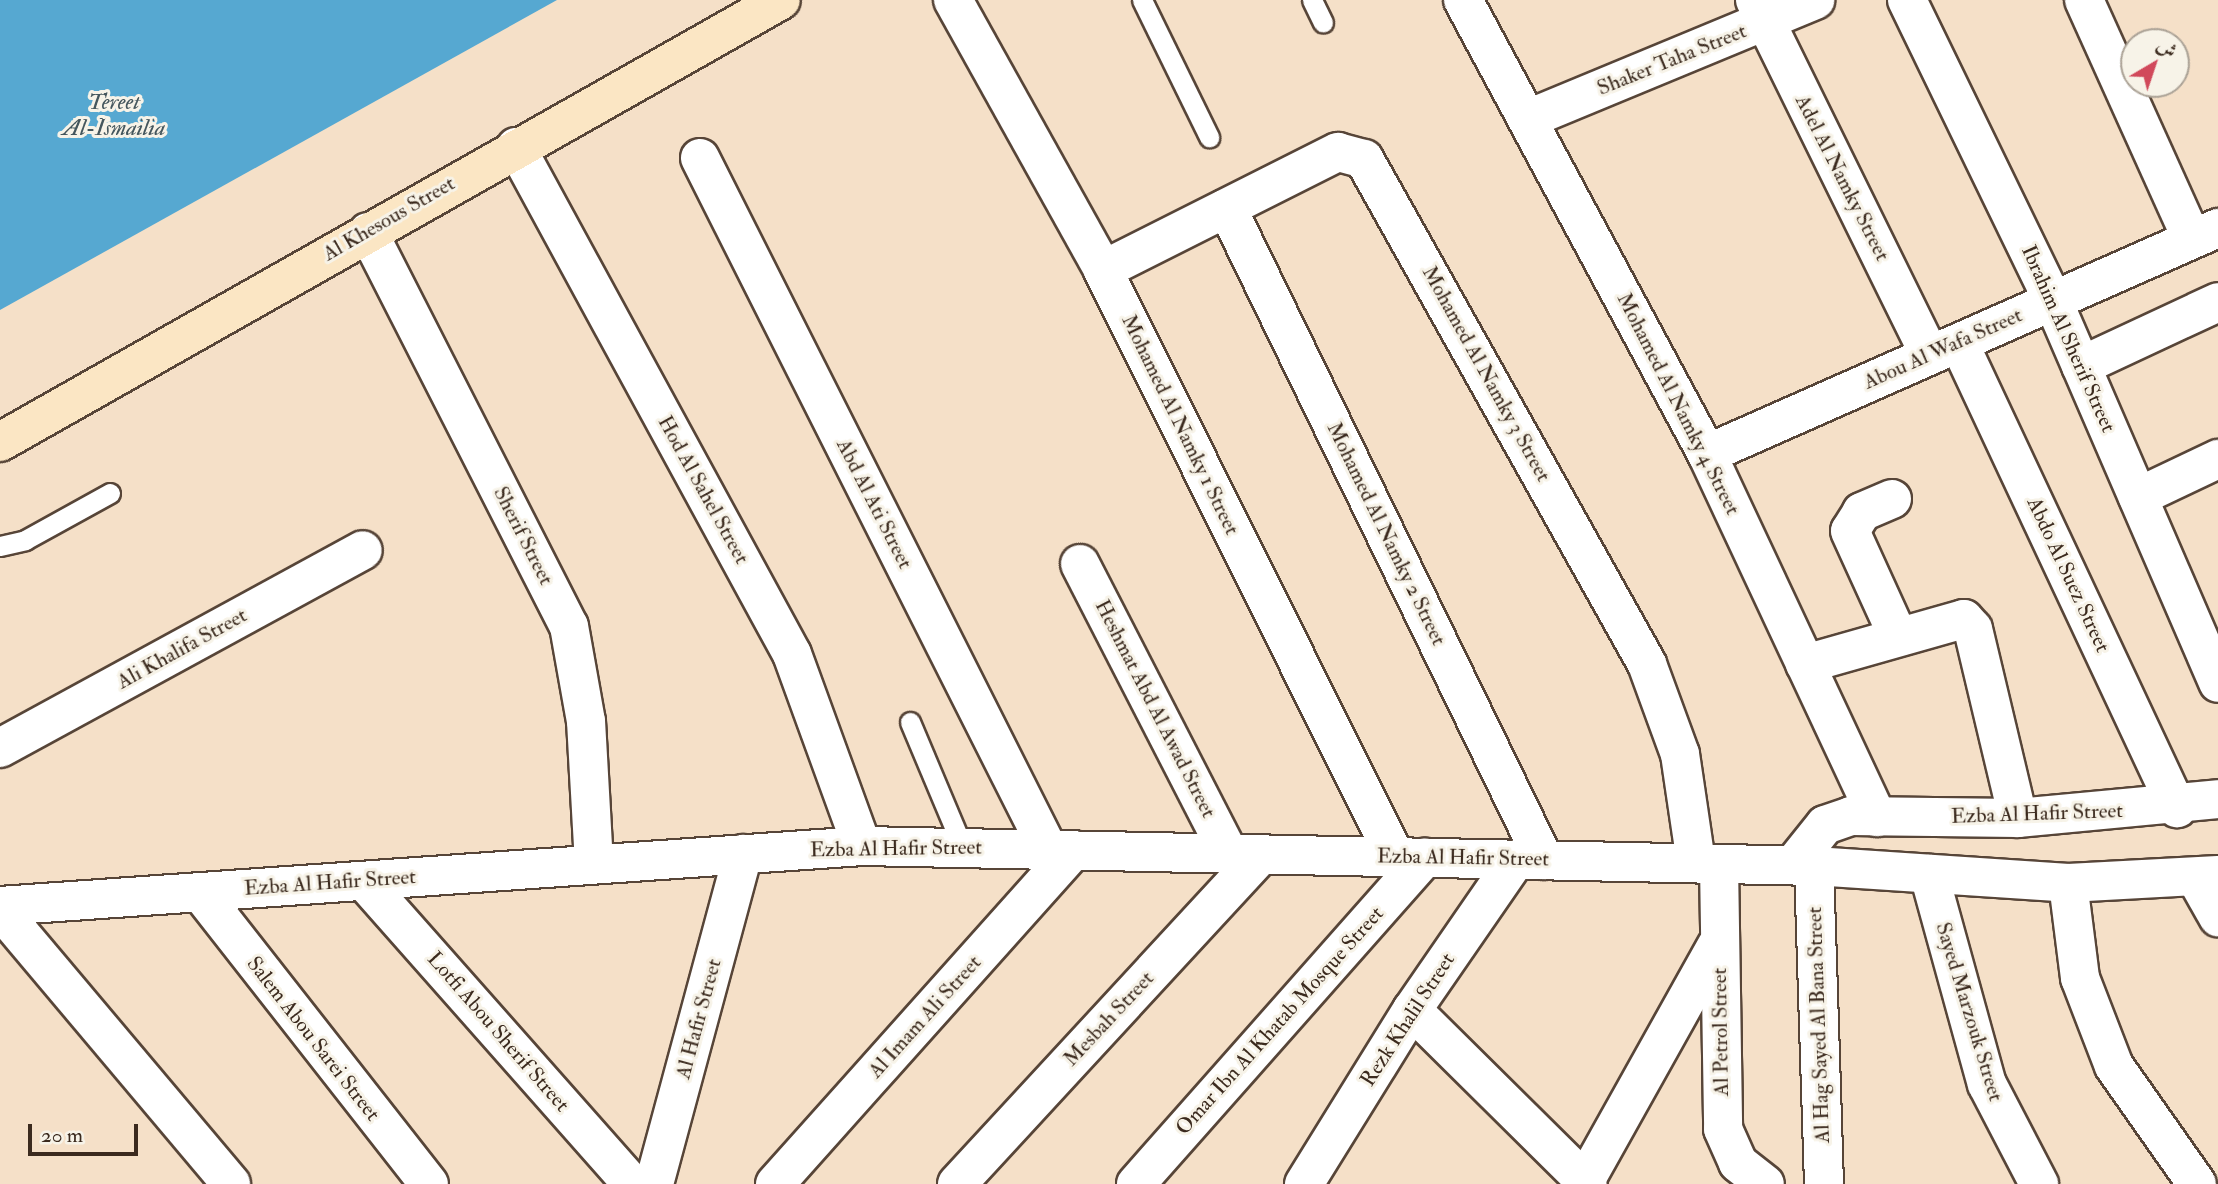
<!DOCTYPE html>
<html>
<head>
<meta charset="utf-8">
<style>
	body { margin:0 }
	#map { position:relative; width:2218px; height:1184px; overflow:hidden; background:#f5e0c8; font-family:"IM FELL Double Pica",Amiri,serif }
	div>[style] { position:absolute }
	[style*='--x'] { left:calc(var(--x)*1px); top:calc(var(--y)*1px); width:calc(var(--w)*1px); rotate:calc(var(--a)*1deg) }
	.water>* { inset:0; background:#56a8d1 }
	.roads { filter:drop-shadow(2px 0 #574538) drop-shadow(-2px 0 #574538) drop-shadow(0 2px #574538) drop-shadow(0 -2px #574538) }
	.service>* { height:19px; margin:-9.5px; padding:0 9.5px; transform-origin:9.5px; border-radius:9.5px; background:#fff }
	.minor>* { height:38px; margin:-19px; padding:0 19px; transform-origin:19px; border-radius:19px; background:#fff }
	.secondary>* { height:38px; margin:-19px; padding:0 19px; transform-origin:19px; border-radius:19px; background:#fbe6c4 }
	span { translate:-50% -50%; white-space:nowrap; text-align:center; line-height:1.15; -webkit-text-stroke:6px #f7f3e8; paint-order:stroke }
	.street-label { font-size:21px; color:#3b2a1e }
	.water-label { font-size:23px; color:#44565d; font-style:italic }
	.north { position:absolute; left:2120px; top:28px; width:70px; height:70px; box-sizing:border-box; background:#f7f3e8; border:2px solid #aca397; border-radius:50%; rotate:39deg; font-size:19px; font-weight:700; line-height:28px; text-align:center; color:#3b2a1e }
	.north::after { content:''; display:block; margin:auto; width:24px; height:32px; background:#d1495b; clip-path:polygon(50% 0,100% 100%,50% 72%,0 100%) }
	.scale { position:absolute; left:28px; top:1124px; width:110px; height:32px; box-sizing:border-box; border:4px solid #3b2a1e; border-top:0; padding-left:9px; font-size:21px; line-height:24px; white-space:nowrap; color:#3b2a1e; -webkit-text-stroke:5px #f7f3e8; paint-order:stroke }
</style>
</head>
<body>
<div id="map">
	<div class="water">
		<div style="clip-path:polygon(0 0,557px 0,0 310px)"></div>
	</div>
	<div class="roads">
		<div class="service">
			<div style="--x:1142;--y:0;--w:153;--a:63.9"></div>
			<div style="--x:1312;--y:0;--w:25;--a:64"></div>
			<div style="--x:0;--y:546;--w:26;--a:-13"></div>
			<div style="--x:25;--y:540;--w:97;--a:-28.9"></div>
			<div style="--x:910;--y:722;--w:137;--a:67.2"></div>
		</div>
		<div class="minor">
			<div style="--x:953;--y:0;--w:309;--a:60.9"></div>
			<div style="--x:1103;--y:270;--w:656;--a:63.55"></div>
			<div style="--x:1463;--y:0;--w:515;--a:61.74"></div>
			<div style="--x:1707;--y:454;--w:401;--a:64.9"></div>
			<div style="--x:1755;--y:0;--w:396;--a:63.8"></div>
			<div style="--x:1907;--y:0;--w:335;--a:64.1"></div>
			<div style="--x:2053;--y:301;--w:416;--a:66.6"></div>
			<div style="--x:2084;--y:0;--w:262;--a:65.7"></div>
			<div style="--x:1528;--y:119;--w:311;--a:-22.5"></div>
			<div style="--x:516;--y:147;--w:577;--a:61.44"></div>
			<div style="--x:792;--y:654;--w:204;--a:70"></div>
			<div style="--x:700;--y:158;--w:774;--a:63.27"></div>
			<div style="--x:1227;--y:208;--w:725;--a:64.07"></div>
			<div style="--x:368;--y:232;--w:442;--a:63"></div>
			<div style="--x:569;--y:626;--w:97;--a:79.9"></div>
			<div style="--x:586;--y:721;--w:143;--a:86.8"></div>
			<div style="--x:1103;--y:270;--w:263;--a:-26.7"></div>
			<div style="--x:1338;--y:152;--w:27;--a:15"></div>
			<div style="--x:1364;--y:159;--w:579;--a:60.73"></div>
			<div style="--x:1647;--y:664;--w:96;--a:69.9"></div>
			<div style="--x:1680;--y:754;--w:110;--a:81.6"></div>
			<div style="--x:1959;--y:343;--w:514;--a:64.88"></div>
			<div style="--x:2081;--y:366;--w:151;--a:-25"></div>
			<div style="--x:1707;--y:454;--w:559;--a:-23.86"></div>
			<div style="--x:2138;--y:497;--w:89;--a:-25.4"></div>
			<div style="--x:1892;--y:499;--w:33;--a:157"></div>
			<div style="--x:1862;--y:512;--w:22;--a:122"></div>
			<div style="--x:1850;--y:531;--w:113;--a:65.5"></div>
			<div style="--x:1080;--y:564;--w:326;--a:62.8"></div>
			<div style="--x:1805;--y:664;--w:165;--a:-15.8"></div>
			<div style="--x:1964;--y:619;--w:13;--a:48"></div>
			<div style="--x:1973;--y:629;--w:194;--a:76.6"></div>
			<div style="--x:0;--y:748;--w:413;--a:-28.6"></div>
			<div style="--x:1719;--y:864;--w:265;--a:89.1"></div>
			<div style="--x:1723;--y:1129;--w:37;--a:66"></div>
			<div style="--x:1738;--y:1163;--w:34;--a:38"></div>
			<div style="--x:1793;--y:865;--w:51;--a:-51.3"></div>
			<div style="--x:1825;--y:825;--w:28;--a:-19"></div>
			<div style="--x:1851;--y:816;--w:167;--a:0.7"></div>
			<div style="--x:2018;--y:818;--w:201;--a:-5.4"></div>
			<div style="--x:1814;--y:866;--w:318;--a:88.2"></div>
			<div style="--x:1929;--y:874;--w:218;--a:74.6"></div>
			<div style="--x:1987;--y:1084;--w:113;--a:62.5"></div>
			<div style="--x:2197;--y:880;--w:43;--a:60.4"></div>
			<div style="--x:364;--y:881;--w:405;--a:48.5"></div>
			<div style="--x:2068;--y:883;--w:96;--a:82.8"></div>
			<div style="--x:2080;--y:978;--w:94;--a:68.9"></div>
			<div style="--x:2114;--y:1066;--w:144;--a:54.9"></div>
			<div style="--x:200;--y:892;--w:371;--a:51.9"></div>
			<div style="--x:0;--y:906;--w:864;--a:-3.98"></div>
			<div style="--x:862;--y:846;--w:952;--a:1.2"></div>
			<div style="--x:1814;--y:866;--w:255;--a:3.8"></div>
			<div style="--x:2068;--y:883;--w:150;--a:-3.1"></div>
			<div style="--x:3;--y:913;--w:354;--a:49.9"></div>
			<div style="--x:1412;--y:1010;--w:247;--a:44.7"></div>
			<div style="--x:1585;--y:1181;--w:270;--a:-60.8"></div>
			<div style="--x:654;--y:1184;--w:342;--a:-74.9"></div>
			<div style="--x:775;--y:1184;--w:448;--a:-48.2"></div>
			<div style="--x:957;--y:1184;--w:449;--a:-47.3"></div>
			<div style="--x:1136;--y:1184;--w:436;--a:-48.5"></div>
			<div style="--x:1304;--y:1184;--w:205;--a:-58.2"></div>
			<div style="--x:1412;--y:1010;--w:183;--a:-55.4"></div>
		</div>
		<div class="secondary">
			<div style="--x:0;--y:442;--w:897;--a:-29.51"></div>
		</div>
	</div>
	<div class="street-label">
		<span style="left:1672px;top:60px;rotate:-22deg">Shaker Taha Street</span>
		<span style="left:1842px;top:178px;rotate:63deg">Adel Al Namky Street</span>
		<span style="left:389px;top:219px;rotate:-30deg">Al Khesous Street</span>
		<span style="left:2068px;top:339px;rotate:66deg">Ibrahim Al Sherif Street</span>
		<span style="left:1943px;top:349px;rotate:-24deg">Abou Al Wafa Street</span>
		<span style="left:1486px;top:374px;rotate:61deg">Mohamed Al Namky 3 Street</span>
		<span style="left:1678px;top:404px;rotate:63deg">Mohamed Al Namky 4 Street</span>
		<span style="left:1180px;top:425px;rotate:64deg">Mohamed Al Namky 1 Street</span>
		<span style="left:703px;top:490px;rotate:61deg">Hod Al Sahel Street</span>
		<span style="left:874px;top:504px;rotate:63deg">Abd Al Ati Street</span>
		<span style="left:1386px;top:534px;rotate:64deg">Mohamed Al Namky 2 Street</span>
		<span style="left:523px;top:536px;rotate:63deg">Sherif Street</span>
		<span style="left:2068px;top:575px;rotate:65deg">Abdo Al Suez Street</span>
		<span style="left:182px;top:649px;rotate:-29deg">Ali Khalifa Street</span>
		<span style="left:1155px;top:709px;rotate:63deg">Heshmat Abd Al Awad Street</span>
		<span style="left:2037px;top:814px;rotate:-2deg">Ezba Al Hafir Street</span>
		<span style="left:896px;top:849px;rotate:-1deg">Ezba Al Hafir Street</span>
		<span style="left:1463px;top:858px;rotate:1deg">Ezba Al Hafir Street</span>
		<span style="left:330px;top:883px;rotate:-4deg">Ezba Al Hafir Street</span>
		<span style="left:1969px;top:1012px;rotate:73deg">Sayed Marzouk Street</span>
		<span style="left:925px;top:1017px;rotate:-48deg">Al Imam Ali Street</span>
		<span style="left:699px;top:1019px;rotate:-75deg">Al Hafir Street</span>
		<span style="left:1109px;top:1019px;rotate:-47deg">Mesbah Street</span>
		<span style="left:1408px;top:1020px;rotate:-57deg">Rezk Khalil Street</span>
		<span style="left:1280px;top:1021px;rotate:-48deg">Omar Ibn Al Khatab Mosque Street</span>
		<span style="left:1819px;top:1025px;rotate:-92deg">Al Hag Sayed Al Bana Street</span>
		<span style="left:498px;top:1032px;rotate:49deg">Lotfi Abou Sherif Street</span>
		<span style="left:1721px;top:1032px;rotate:-91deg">Al Petrol Street</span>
		<span style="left:313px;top:1039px;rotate:52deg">Salem Abou Sarei Street</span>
	</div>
	<div class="water-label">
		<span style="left:114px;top:115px">Tereet<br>Al-Ismailia</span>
	</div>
	<div class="north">ش</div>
	<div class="scale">20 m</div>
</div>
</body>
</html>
